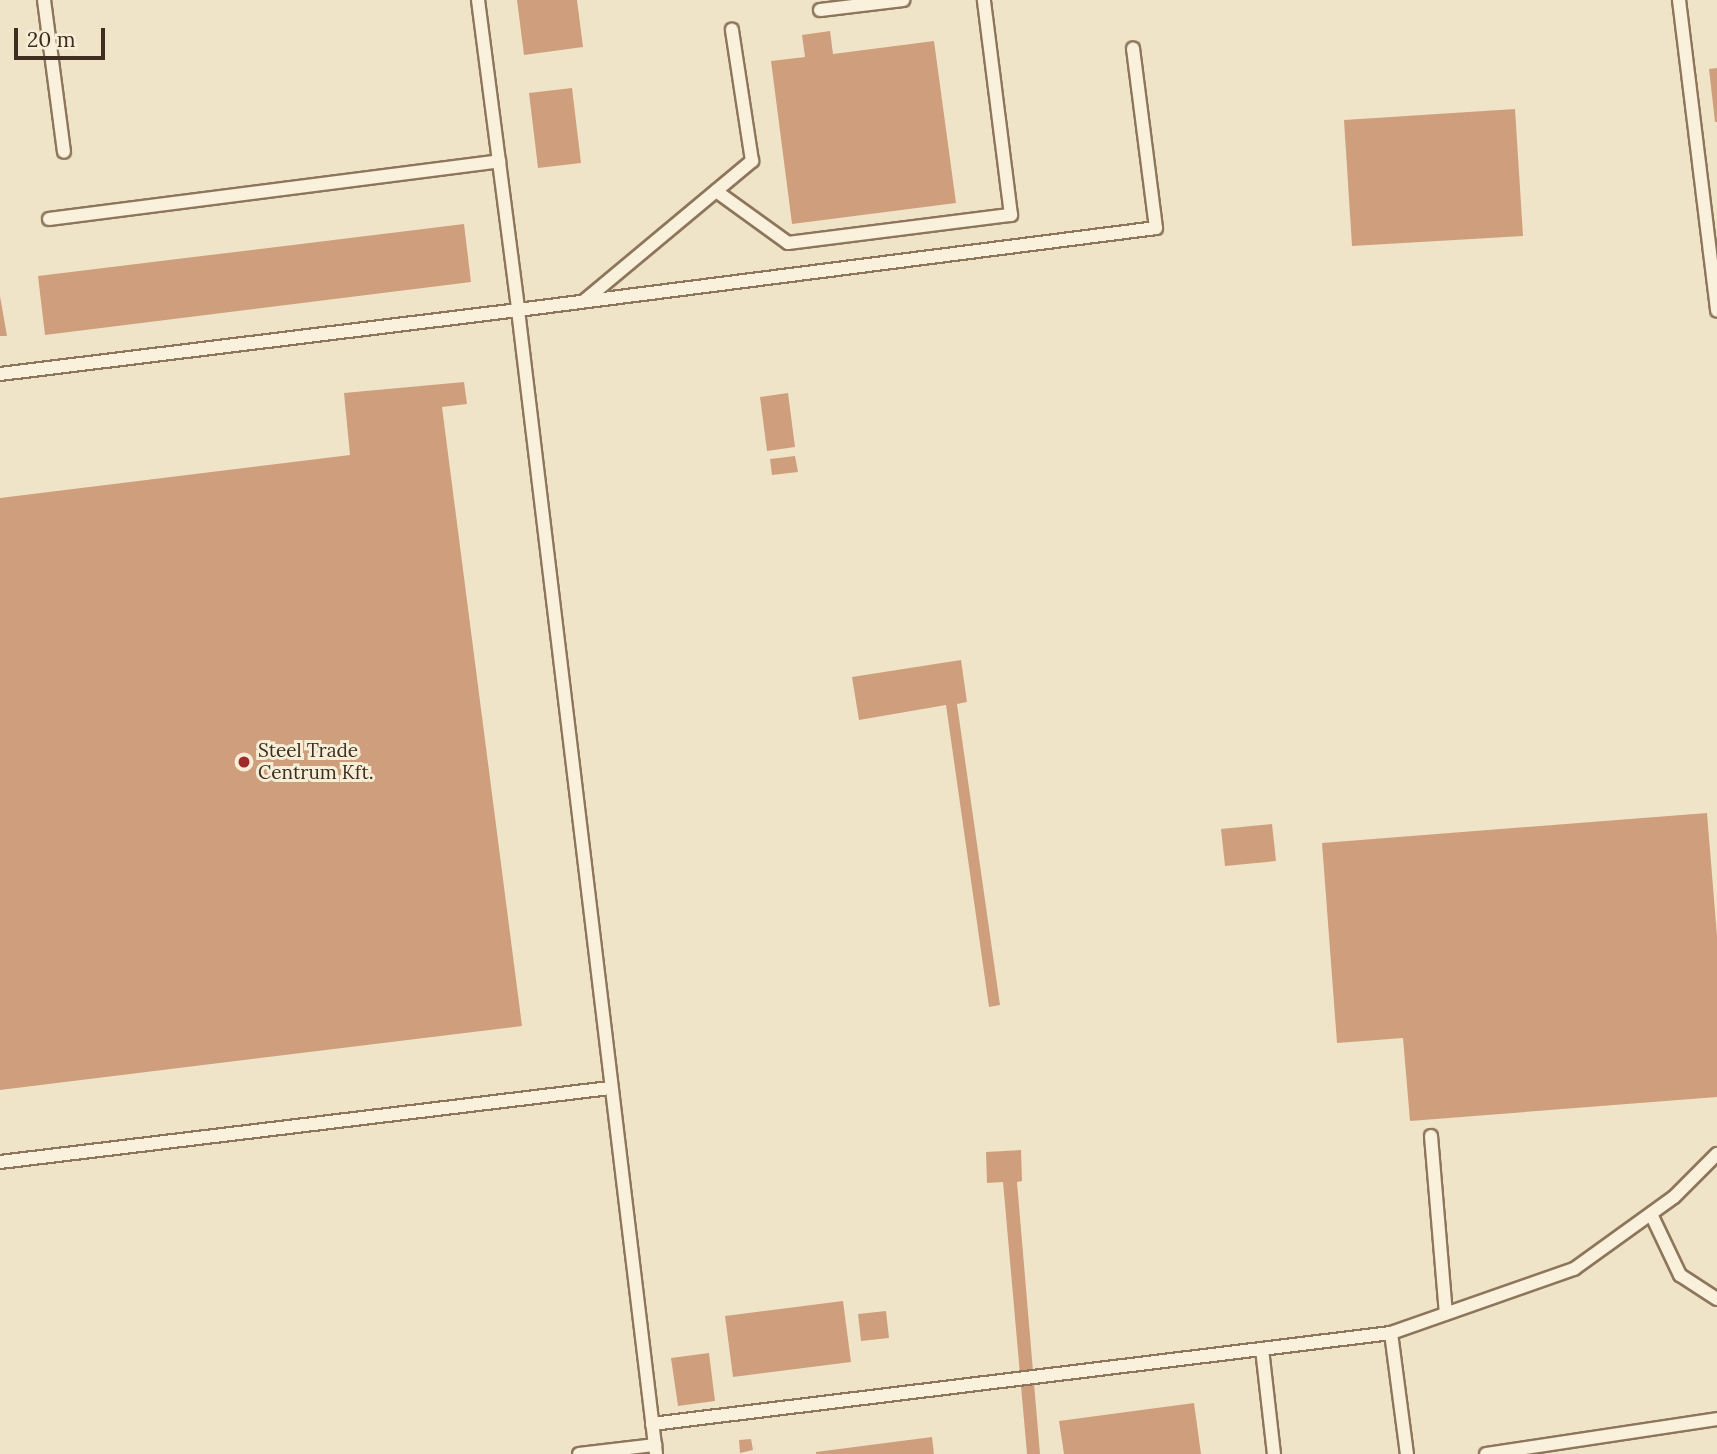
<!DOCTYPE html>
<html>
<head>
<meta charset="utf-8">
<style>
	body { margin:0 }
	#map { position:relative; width:1717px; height:1454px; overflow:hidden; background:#f0e4c8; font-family:Lora,serif }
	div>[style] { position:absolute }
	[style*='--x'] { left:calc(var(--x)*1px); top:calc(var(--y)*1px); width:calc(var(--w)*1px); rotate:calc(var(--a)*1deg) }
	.building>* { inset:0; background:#cf9f7d }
	.roads { filter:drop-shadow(2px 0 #8d765c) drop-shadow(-2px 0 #8d765c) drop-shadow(0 2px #8d765c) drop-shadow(0 -2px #8d765c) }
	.lane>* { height:12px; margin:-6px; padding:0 6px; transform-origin:6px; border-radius:6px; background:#faf1dc }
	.dots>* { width:19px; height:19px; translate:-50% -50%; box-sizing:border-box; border:4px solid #f7eed8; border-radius:50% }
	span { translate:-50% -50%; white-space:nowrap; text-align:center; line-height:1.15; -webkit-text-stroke:6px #f7eed8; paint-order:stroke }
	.poi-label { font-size:19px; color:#3d2e20 }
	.left { translate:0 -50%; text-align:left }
	.scale { position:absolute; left:14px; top:28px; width:91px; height:32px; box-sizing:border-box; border:4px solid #3d2e20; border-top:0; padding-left:9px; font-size:21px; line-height:24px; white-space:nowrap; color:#3d2e20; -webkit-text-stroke:5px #f7eed8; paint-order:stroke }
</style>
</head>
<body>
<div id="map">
	<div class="building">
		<div style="clip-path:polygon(517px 0,577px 0,583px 47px,524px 55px)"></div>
		<div style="clip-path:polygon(830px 31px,833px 54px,934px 41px,956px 203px,792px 224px,771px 61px,805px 57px,802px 35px)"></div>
		<div style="clip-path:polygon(1717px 68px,1717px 122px,1715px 122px,1709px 69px)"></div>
		<div style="clip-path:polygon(572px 88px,581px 163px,538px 168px,529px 93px)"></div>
		<div style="clip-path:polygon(1515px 109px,1523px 236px,1352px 246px,1344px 120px)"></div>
		<div style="clip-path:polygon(464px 224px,471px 282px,45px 335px,38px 276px)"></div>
		<div style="clip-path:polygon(0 296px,7px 336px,0 336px)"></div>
		<div style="clip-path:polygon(464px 382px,467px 404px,442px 407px,522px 1026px,0 1090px,0 498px,350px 455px,344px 393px)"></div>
		<div style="clip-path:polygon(788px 393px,795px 447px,767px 451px,760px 397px)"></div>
		<div style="clip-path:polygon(795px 456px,798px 472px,772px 475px,770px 459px)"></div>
		<div style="clip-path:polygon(961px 660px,967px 702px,957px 704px,1000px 1005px,989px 1007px,946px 705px,859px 720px,852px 677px)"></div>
		<div style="clip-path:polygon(1707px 813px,1717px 936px,1717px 1097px,1410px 1121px,1403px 1038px,1337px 1043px,1322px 843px)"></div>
		<div style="clip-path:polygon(1272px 824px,1276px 861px,1225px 866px,1221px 829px)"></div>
		<div style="clip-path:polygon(1021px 1150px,1022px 1181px,1017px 1182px,1040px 1454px,1027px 1454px,1003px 1182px,987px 1183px,986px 1152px)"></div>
		<div style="clip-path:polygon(843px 1301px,851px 1362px,733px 1377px,725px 1316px)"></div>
		<div style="clip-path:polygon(886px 1311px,889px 1338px,861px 1341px,858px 1314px)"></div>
		<div style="clip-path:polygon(709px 1353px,715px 1401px,678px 1406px,671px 1358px)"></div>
		<div style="clip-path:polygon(1194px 1403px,1201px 1454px,1064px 1454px,1059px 1421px)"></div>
		<div style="clip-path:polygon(932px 1437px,934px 1454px,816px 1454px,816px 1452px)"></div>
		<div style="clip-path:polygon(751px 1439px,753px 1450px,740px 1453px,739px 1440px)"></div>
	</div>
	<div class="roads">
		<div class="lane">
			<div style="--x:44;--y:0;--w:153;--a:82.5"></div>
			<div style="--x:478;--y:0;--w:313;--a:82.6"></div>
			<div style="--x:518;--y:310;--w:643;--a:-7.32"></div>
			<div style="--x:1156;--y:228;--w:181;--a:-97.3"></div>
			<div style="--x:1679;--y:0;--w:313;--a:83"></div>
			<div style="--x:820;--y:10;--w:84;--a:-6.9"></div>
			<div style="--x:716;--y:191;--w:89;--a:35.8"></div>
			<div style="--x:788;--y:243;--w:225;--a:-7.2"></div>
			<div style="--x:1011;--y:215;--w:217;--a:-97.2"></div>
			<div style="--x:49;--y:219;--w:454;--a:-7.3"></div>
			<div style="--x:584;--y:301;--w:219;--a:-39.8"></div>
			<div style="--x:752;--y:161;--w:133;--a:-98.7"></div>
			<div style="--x:0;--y:374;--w:522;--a:-7.04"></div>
			<div style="--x:518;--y:310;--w:1152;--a:83.12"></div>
			<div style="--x:1431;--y:1136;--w:178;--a:85.2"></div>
			<div style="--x:0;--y:1162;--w:614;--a:-6.92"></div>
			<div style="--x:1651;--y:1214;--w:68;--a:64.6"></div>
			<div style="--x:1680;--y:1275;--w:44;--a:33"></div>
			<div style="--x:1391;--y:1333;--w:122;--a:82.5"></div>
			<div style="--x:1262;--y:1349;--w:106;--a:83.5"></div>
			<div style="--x:652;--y:1424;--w:745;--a:-7.02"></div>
			<div style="--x:1391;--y:1333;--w:194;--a:-19.3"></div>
			<div style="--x:1574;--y:1269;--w:123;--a:-35.8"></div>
			<div style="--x:1674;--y:1197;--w:61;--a:-45"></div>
			<div style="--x:579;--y:1454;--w:77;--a:-6.8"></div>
			<div style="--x:1486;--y:1454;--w:234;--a:-8.6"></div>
		</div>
	</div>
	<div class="dots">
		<div style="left:244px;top:762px;background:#9e2a2b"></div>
	</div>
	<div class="poi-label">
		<span class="left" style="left:258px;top:762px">Steel Trade<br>Centrum Kft.</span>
	</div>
	<div class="scale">20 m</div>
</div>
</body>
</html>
